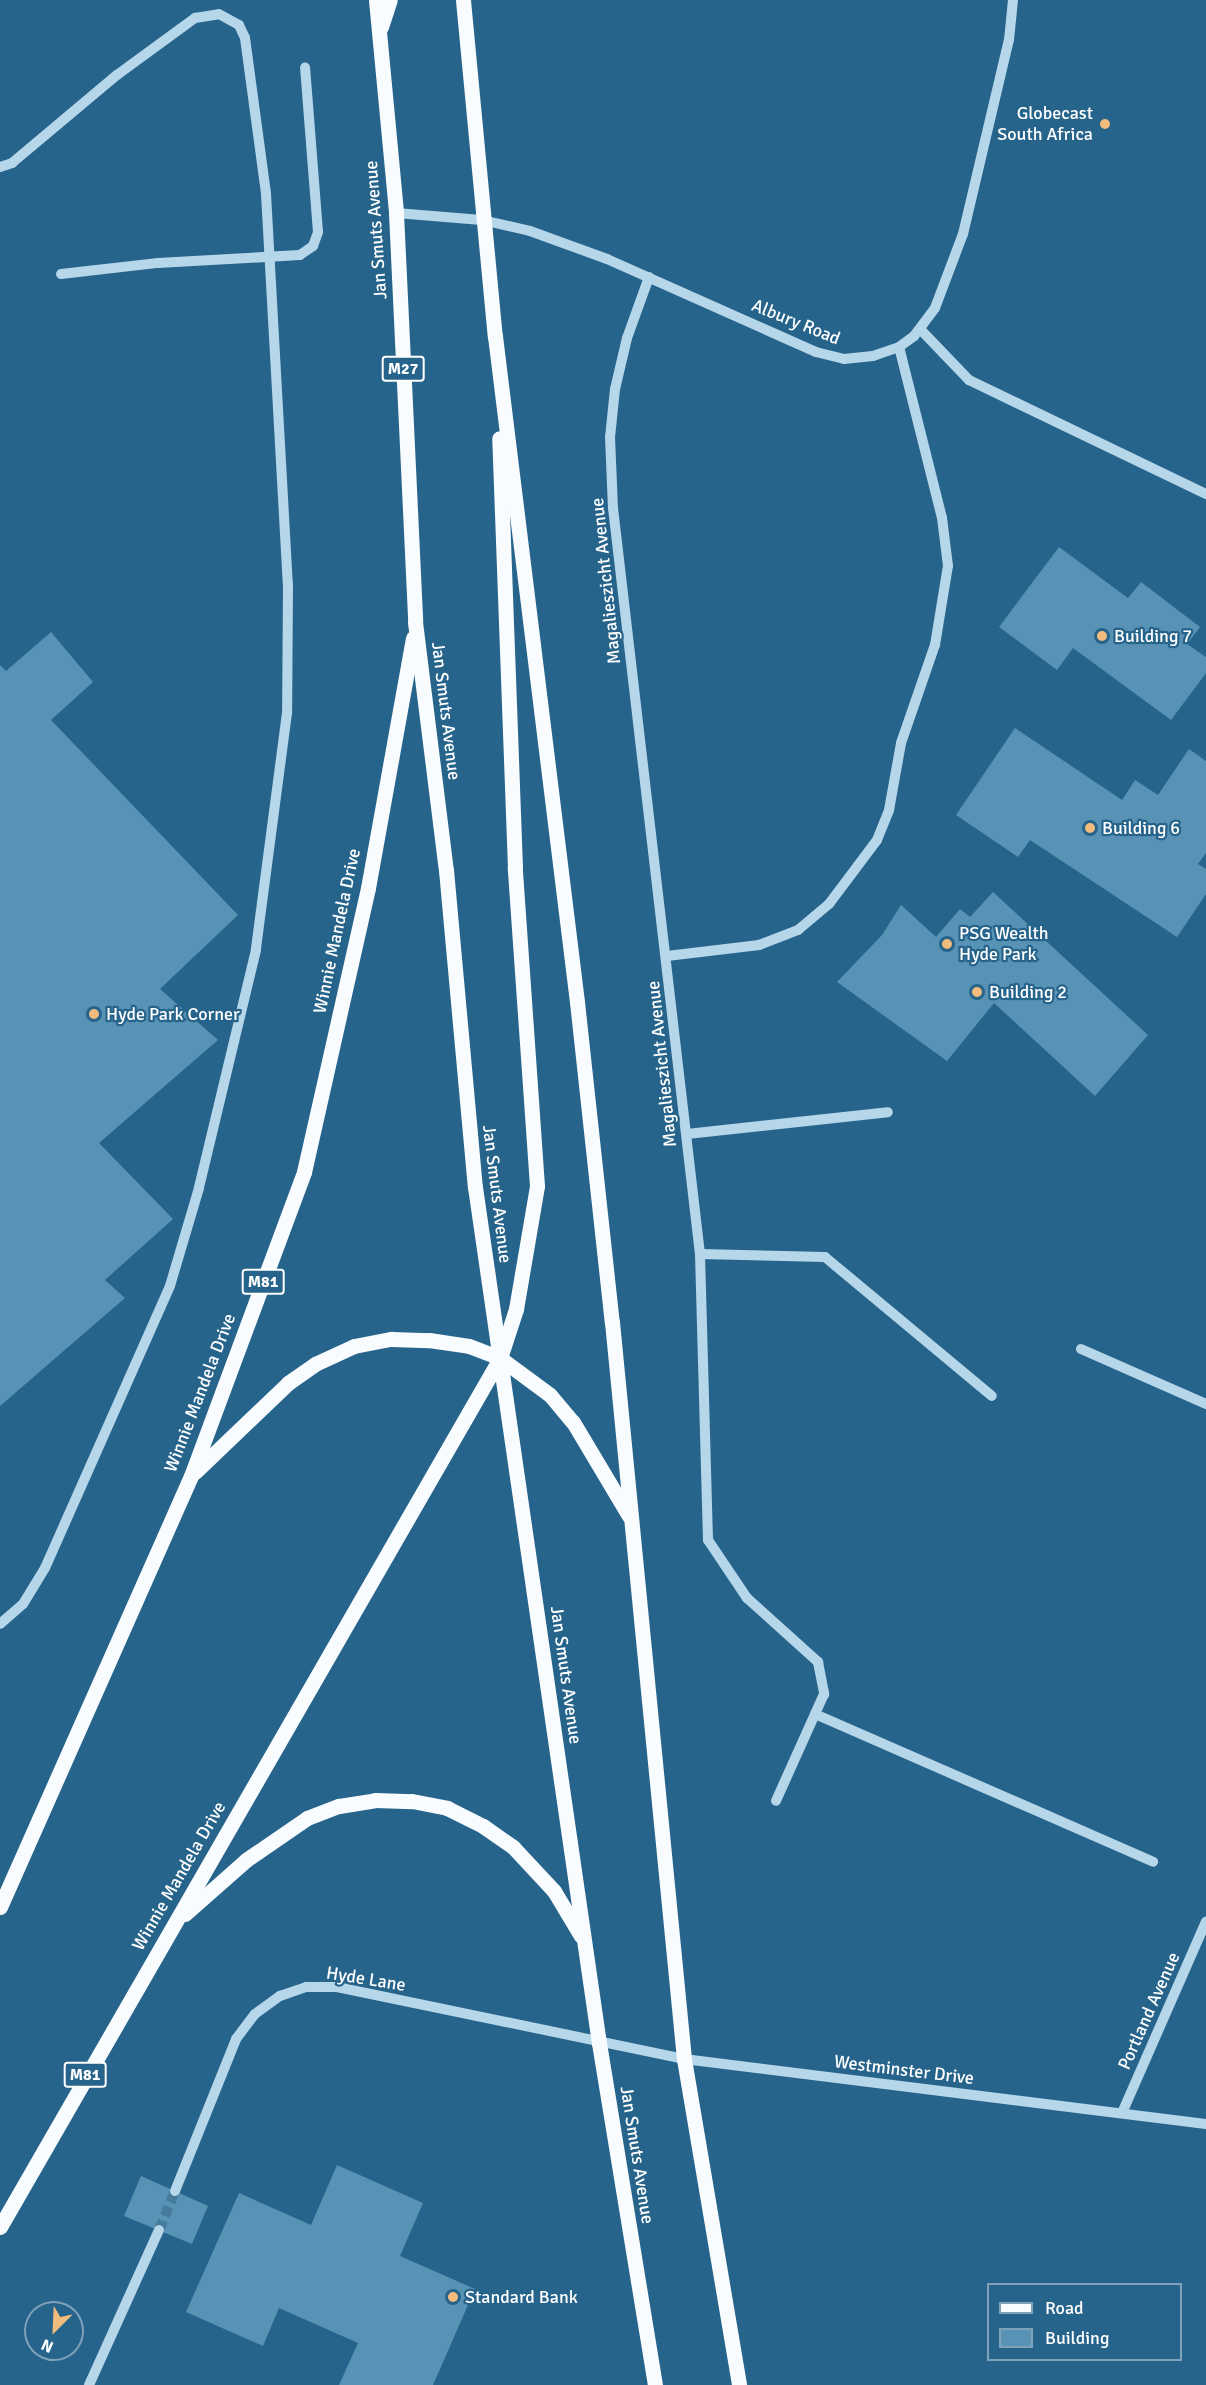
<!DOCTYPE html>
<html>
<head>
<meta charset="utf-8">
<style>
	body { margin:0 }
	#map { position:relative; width:1206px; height:2385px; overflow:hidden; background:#27648b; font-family:Signika,sans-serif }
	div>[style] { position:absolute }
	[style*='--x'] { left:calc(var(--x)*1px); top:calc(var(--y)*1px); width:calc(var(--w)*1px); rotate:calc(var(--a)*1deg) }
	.building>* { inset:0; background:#5892b5 }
	.minor-tunnel>* { height:10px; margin-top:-5px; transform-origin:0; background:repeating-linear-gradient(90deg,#477b9c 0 10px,transparent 0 15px) }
	.minor>* { height:10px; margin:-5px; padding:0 5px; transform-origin:5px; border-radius:5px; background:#b6d6ea }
	.major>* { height:15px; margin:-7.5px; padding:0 7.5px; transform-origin:7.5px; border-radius:7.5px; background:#f9fcfe }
	.dots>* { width:16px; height:16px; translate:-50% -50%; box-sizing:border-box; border:3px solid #27648b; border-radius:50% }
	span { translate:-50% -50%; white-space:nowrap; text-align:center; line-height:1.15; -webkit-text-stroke:4.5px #27648b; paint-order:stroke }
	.shield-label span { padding:2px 4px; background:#27648b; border:2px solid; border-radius:4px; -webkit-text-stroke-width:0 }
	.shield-label { font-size:16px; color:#fff; font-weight:700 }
	.poi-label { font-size:18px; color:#fff }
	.right { translate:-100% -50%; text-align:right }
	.left { translate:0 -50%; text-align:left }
	.street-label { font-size:18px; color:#fff }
	.legend { position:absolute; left:987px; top:2283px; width:195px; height:78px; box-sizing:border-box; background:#27648b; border:2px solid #7da2b9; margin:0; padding:8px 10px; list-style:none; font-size:18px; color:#fff }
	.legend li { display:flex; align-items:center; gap:12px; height:30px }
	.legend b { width:30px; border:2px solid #7da2b9 }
	.north { position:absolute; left:24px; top:2301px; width:60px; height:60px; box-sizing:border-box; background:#27648b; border:2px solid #7da2b9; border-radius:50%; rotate:204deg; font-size:16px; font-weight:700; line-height:24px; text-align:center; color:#fff }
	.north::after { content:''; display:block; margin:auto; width:21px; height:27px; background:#f2bc7c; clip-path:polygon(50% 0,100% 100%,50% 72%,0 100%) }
</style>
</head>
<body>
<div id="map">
	<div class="building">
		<div style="clip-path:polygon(1059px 547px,1128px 598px,1141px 582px,1200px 627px,1187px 644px,1206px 657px,1206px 673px,1171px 720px,1073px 648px,1057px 670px,999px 627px)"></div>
		<div style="clip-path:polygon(51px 632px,93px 682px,51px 720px,238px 915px,160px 989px,218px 1040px,99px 1143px,173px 1219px,105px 1280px,125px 1298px,0 1406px,0 665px,6px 671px)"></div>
		<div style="clip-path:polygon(1015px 728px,1122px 800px,1135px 780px,1158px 795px,1189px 749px,1206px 761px,1206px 853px,1198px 864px,1206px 869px,1206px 894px,1177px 937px,1030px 840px,1018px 857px,956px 815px)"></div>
		<div style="clip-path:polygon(993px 892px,1148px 1035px,1095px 1096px,994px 1003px,947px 1061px,837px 982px,882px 935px,901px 905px,936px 937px,960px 909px,970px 917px)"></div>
		<div style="clip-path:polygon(337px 2165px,423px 2203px,400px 2256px,475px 2289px,433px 2385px,339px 2385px,358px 2343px,279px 2308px,263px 2346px,186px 2312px,239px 2193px,311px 2225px)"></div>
		<div style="clip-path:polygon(141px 2176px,208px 2206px,192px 2244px,124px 2216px)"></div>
	</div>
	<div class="minor-tunnel">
		<div style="--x:159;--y:2230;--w:42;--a:-67.7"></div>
	</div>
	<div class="minor">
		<div style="--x:0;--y:167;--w:13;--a:-18"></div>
		<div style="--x:12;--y:163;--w:137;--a:-40"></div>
		<div style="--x:117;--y:75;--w:97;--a:-36.2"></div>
		<div style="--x:195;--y:18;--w:24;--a:-9"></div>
		<div style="--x:219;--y:14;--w:23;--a:29"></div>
		<div style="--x:239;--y:25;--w:14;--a:65"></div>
		<div style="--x:245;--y:38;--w:157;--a:82.3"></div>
		<div style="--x:266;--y:194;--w:392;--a:86.8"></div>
		<div style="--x:288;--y:585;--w:128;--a:90.4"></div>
		<div style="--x:287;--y:713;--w:239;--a:97.5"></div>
		<div style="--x:256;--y:950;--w:245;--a:103.5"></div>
		<div style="--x:199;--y:1188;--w:102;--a:106.5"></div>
		<div style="--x:170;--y:1286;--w:308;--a:113.9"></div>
		<div style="--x:45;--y:1568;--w:42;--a:121.4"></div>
		<div style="--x:23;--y:1604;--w:30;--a:139"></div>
		<div style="--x:396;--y:213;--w:86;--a:4.7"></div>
		<div style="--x:482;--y:220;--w:49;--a:12.9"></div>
		<div style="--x:530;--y:231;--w:82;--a:20"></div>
		<div style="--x:607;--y:259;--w:229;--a:24"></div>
		<div style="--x:816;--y:352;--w:29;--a:14"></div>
		<div style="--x:844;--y:359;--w:29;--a:-6"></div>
		<div style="--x:873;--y:356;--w:28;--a:-19"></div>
		<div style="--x:899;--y:347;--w:19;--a:-36"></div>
		<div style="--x:914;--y:336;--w:35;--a:-53"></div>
		<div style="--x:935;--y:308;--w:79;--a:-69.3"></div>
		<div style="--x:963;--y:234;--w:199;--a:-76.7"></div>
		<div style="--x:1009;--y:40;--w:40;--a:-84.3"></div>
		<div style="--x:61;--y:274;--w:98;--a:-6.5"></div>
		<div style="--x:158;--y:263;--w:142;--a:-3.2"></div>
		<div style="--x:300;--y:255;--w:16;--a:-35"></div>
		<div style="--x:313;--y:246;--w:15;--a:-70"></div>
		<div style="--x:318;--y:232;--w:165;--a:-94.5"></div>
		<div style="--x:649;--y:277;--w:65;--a:109.8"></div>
		<div style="--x:627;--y:338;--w:52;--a:103.2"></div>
		<div style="--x:615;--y:389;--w:48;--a:95.9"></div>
		<div style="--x:610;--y:437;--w:71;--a:87.6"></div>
		<div style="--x:613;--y:508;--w:751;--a:83.35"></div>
		<div style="--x:700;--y:1254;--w:286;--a:88.4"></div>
		<div style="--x:708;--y:1540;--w:70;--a:56.1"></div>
		<div style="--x:747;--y:1598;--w:96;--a:42"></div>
		<div style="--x:818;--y:1662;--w:33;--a:79"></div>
		<div style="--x:824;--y:1694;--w:117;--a:114.2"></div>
		<div style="--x:920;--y:329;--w:71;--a:46.1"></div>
		<div style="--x:969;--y:380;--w:263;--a:25.7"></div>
		<div style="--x:667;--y:956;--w:93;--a:-6.8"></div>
		<div style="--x:759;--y:945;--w:42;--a:-21"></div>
		<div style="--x:798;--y:930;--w:40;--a:-40"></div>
		<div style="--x:829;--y:904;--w:80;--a:-53.1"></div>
		<div style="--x:877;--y:840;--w:32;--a:-68"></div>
		<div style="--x:889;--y:810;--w:68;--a:-79.8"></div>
		<div style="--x:901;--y:743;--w:104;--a:-70.9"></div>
		<div style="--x:935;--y:645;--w:80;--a:-80.7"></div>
		<div style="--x:948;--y:566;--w:48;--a:-97.1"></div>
		<div style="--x:942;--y:518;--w:176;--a:-104.1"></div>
		<div style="--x:687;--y:1134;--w:202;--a:-6.2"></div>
		<div style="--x:700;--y:1254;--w:125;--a:1.4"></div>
		<div style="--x:825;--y:1257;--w:217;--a:39.8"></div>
		<div style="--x:1081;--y:1349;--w:137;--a:23.7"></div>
		<div style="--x:815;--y:1714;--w:369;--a:23.6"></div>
		<div style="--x:1122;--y:2113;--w:209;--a:-66.3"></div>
		<div style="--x:175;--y:2191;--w:164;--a:-68.1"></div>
		<div style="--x:236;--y:2039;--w:31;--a:-53"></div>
		<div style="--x:255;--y:2014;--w:31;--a:-36"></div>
		<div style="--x:280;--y:1996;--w:28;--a:-19"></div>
		<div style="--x:306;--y:1987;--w:31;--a:0"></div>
		<div style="--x:337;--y:1987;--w:354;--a:11.7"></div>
		<div style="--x:684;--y:2059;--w:526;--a:7.1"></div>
		<div style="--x:89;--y:2385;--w:170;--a:-65.7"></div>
	</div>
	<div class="major">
		<div style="--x:376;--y:0;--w:214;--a:84.6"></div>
		<div style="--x:396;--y:213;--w:409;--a:87.3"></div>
		<div style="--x:415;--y:622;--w:250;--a:82.9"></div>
		<div style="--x:446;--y:870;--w:318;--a:84.8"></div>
		<div style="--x:475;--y:1187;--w:865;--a:81.76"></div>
		<div style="--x:599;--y:2043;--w:347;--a:80.7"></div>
		<div style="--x:463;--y:0;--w:338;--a:84.6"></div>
		<div style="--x:495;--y:336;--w:671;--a:82.98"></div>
		<div style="--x:577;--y:1002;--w:322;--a:83.8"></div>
		<div style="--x:612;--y:1322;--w:741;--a:84.42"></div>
		<div style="--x:684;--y:2059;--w:331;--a:80.4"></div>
		<div style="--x:381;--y:27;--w:28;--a:-72"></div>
		<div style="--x:195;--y:1472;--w:129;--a:-43.7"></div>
		<div style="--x:288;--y:1383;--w:33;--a:-35"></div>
		<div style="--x:315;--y:1364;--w:43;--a:-24.8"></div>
		<div style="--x:354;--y:1346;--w:38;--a:-11"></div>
		<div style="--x:391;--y:1339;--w:38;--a:2"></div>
		<div style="--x:429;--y:1340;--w:40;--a:8.5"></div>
		<div style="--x:469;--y:1346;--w:33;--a:21"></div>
		<div style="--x:500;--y:1358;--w:62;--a:36.5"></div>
		<div style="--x:550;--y:1395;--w:35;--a:50"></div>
		<div style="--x:573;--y:1422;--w:109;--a:59.2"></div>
		<div style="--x:0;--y:1907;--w:471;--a:-66.1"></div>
		<div style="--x:191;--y:1476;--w:324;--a:-69.6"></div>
		<div style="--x:304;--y:1172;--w:291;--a:-77.3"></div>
		<div style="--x:368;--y:888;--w:254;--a:-79.8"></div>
		<div style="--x:185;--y:1914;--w:81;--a:-41.5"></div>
		<div style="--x:246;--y:1860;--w:74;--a:-34.5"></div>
		<div style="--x:307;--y:1818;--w:34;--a:-21"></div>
		<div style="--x:339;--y:1806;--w:36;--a:-9"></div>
		<div style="--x:375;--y:1800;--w:37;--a:2"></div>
		<div style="--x:412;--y:1801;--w:36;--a:11"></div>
		<div style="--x:447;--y:1808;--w:40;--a:26.6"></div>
		<div style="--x:483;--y:1826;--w:37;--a:35"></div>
		<div style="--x:513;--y:1847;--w:60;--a:47"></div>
		<div style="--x:554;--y:1891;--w:52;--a:59"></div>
		<div style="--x:0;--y:2227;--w:1003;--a:-60.08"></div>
		<div style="--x:500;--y:1358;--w:52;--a:-71.9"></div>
		<div style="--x:516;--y:1309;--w:125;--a:-80.3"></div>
		<div style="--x:537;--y:1186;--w:319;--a:-94"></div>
		<div style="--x:515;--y:868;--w:430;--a:-92.1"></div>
	</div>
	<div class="dots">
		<div style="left:1105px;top:124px;background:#f2bc7c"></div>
		<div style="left:1102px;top:636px;background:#f2bc7c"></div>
		<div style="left:1090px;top:828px;background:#f2bc7c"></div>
		<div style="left:947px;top:944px;background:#f2bc7c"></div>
		<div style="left:977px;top:992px;background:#f2bc7c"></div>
		<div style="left:94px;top:1014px;background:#f2bc7c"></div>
		<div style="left:453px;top:2297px;background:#f2bc7c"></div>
	</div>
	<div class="shield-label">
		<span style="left:403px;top:369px">M27</span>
		<span style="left:263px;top:1282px">M81</span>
		<span style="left:85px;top:2075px">M81</span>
	</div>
	<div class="poi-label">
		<span class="right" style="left:1093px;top:124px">Globecast<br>South Africa</span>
		<span class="left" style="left:1114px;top:636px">Building 7</span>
		<span class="left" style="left:1102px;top:828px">Building 6</span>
		<span class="left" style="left:959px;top:944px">PSG Wealth<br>Hyde Park</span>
		<span class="left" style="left:989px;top:992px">Building 2</span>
		<span class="left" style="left:106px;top:1014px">Hyde Park Corner</span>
		<span class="left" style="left:465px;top:2297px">Standard Bank</span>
	</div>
	<div class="street-label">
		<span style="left:376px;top:230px;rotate:-94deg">Jan Smuts Avenue</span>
		<span style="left:796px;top:322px;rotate:22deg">Albury Road</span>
		<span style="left:606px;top:581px;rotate:-96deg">Magalieszicht Avenue</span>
		<span style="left:446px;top:711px;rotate:83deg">Jan Smuts Avenue</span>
		<span style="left:337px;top:931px;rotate:-78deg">Winnie Mandela Drive</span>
		<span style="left:662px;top:1064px;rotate:-96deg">Magalieszicht Avenue</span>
		<span style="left:497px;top:1194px;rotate:83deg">Jan Smuts Avenue</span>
		<span style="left:200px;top:1393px;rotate:-69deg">Winnie Mandela Drive</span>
		<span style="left:566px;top:1675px;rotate:82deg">Jan Smuts Avenue</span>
		<span style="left:179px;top:1876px;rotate:-60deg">Winnie Mandela Drive</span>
		<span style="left:366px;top:1979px;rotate:9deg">Hyde Lane</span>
		<span style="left:1149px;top:2011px;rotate:-66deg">Portland Avenue</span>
		<span style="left:904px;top:2070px;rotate:7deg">Westminster Drive</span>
		<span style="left:637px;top:2155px;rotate:81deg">Jan Smuts Avenue</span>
	</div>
	<ul class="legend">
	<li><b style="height:8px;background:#f9fcfe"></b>Road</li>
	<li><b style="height:16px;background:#5892b5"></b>Building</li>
	</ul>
	<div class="north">N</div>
</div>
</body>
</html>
